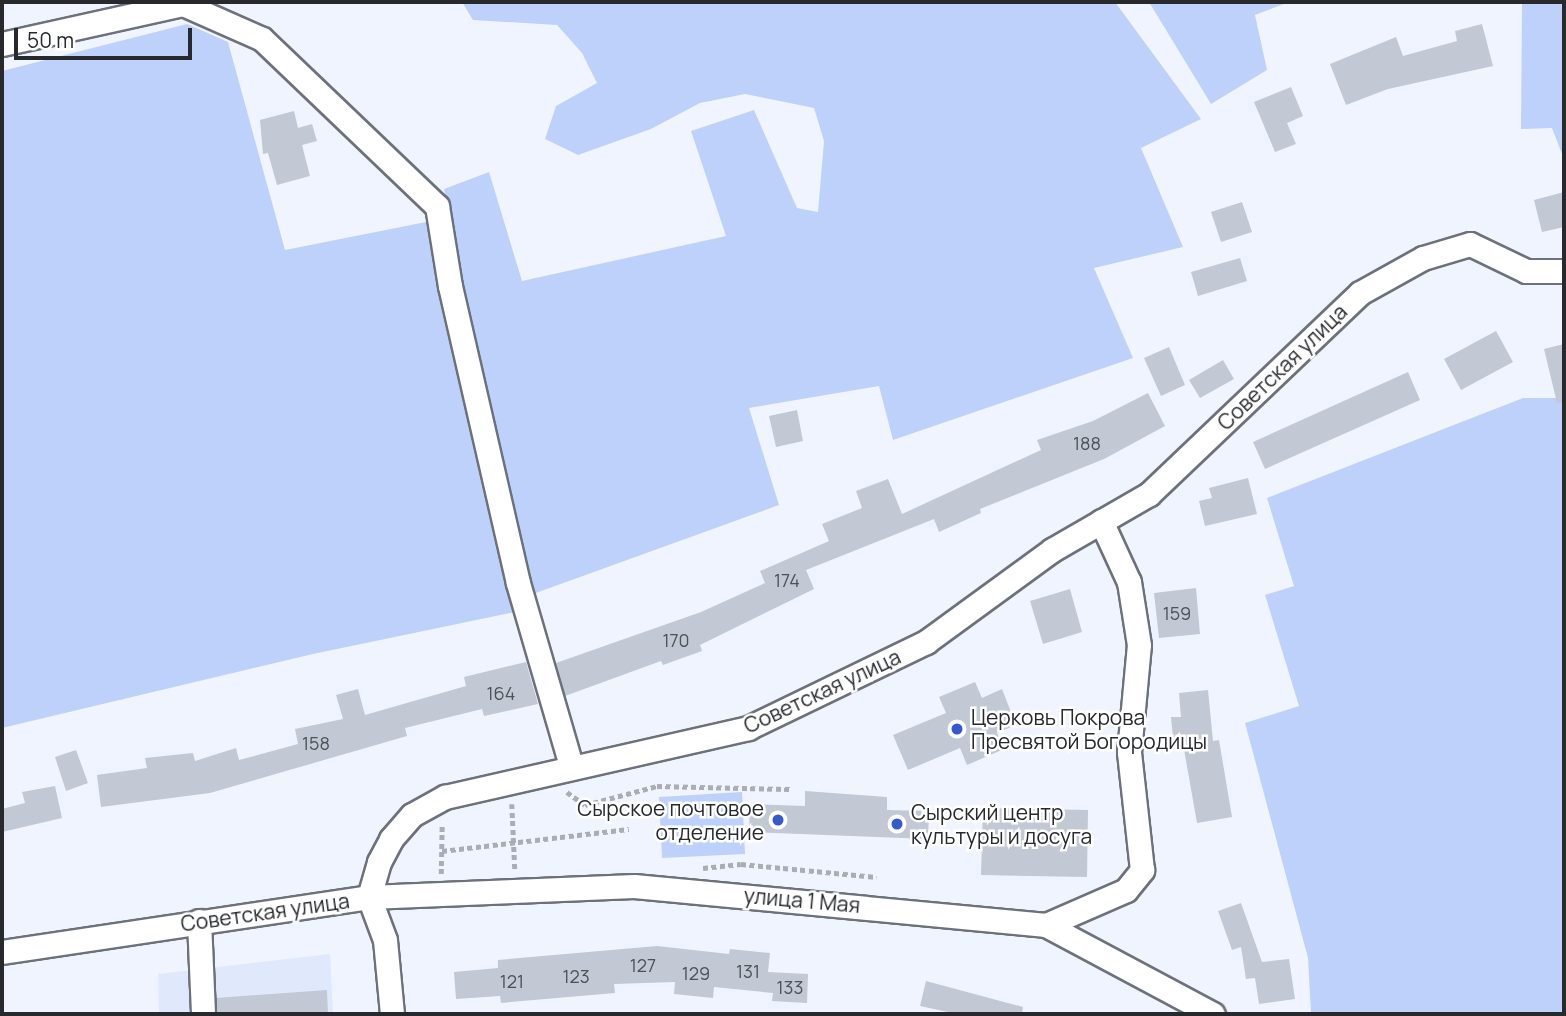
<!DOCTYPE html>
<html>
<head>
<meta charset="utf-8">
<style>
	body { margin:0 }
	#map { position:relative; width:1566px; height:1016px; overflow:hidden; background:#f0f4ff; font-family:Manrope,sans-serif }
	div>[style] { position:absolute }
	[style*='--x'] { left:calc(var(--x)*1px); top:calc(var(--y)*1px); width:calc(var(--w)*1px); rotate:calc(var(--a)*1deg) }
	.built>* { inset:0; background:#e0e9fc }
	.green>* { inset:0; background:#bed1fa }
	.building>* { inset:0; background:#c2c8d4 }
	.path>* { height:4.5px; margin-top:-2.25px; transform-origin:0; background:repeating-linear-gradient(90deg,#aaadb6 0 5px,transparent 0 8.5px) }
	.roads { filter:drop-shadow(2px 0 #6c717c) drop-shadow(-2px 0 #6c717c) drop-shadow(0 2px #6c717c) drop-shadow(0 -2px #6c717c) }
	.minor>* { height:23px; margin:-11.5px; padding:0 11.5px; transform-origin:11.5px; border-radius:11.5px; background:#fff }
	.dots>* { width:19px; height:19px; translate:-50% -50%; box-sizing:border-box; border:4px solid #fff; border-radius:50% }
	span { translate:-50% -50%; white-space:nowrap; text-align:center; line-height:1.15; -webkit-text-stroke:5px #fff; paint-order:stroke }
	.number-label { font-size:18px; color:#4e5157 }
	.number-label span { -webkit-text-stroke-width:0 }
	.street-label { font-size:21px; color:#27292d }
	.poi-label { font-size:21px; color:#27292d }
	.left { translate:0 -50%; text-align:left }
	.right { translate:-100% -50%; text-align:right }
	.frame { position:absolute; inset:0; border:4px solid #27292d; pointer-events:none }
	.scale { position:absolute; left:14px; top:28px; width:178px; height:32px; box-sizing:border-box; border:4px solid #27292d; border-top:0; padding-left:9px; font-size:21px; line-height:24px; white-space:nowrap; color:#27292d; -webkit-text-stroke:5px #fff; paint-order:stroke }
</style>
</head>
<body>
<div id="map">
	<div class="built">
		<div style="clip-path:polygon(330px 954px,333px 1014px,159px 1014px,158px 974px)"></div>
	</div>
	<div class="green">
		<div style="clip-path:polygon(462px 2px,1115px 2px,1201px 119px,1141px 148px,1183px 247px,1094px 268px,1133px 358px,893px 440px,879px 386px,749px 408px,779px 505px,533px 594px,475px 352px,444px 189px,489px 172px,522px 281px,726px 236px,691px 131px,754px 110px,797px 208px,818px 212px,824px 141px,814px 108px,745px 94px,700px 103px,651px 129px,578px 155px,545px 139px,556px 106px,597px 83px,582px 53px,557px 25px,473px 20px)"></div>
		<div style="clip-path:polygon(1149px 2px,1289px 2px,1255px 15px,1267px 70px,1211px 104px)"></div>
		<div style="clip-path:polygon(1522px 2px,1564px 2px,1564px 159px,1552px 128px,1521px 129px)"></div>
		<div style="clip-path:polygon(187px 24px,228px 42px,285px 250px,426px 222px,515px 612px,313px 654px,2px 728px,2px 71px)"></div>
		<div style="clip-path:polygon(1523px 398px,1564px 398px,1564px 1014px,1311px 1014px,1308px 958px,1245px 723px,1299px 706px,1265px 595px,1294px 586px,1267px 498px)"></div>
		<div style="clip-path:polygon(742px 792px,745px 854px,662px 858px,659px 797px)"></div>
	</div>
	<div class="building">
		<div style="clip-path:polygon(1482px 24px,1493px 66px,1388px 89px,1346px 105px,1330px 64px,1396px 37px,1403px 56px,1457px 41px,1455px 31px)"></div>
		<div style="clip-path:polygon(1291px 87px,1303px 116px,1287px 123px,1296px 144px,1275px 152px,1254px 102px)"></div>
		<div style="clip-path:polygon(294px 111px,298px 128px,312px 124px,317px 141px,302px 145px,310px 176px,277px 185px,268px 153px,263px 154px,260px 120px)"></div>
		<div style="clip-path:polygon(1564px 192px,1564px 227px,1542px 232px,1534px 200px)"></div>
		<div style="clip-path:polygon(1242px 202px,1252px 232px,1221px 242px,1211px 212px)"></div>
		<div style="clip-path:polygon(1240px 258px,1247px 281px,1198px 296px,1191px 272px)"></div>
		<div style="clip-path:polygon(1496px 331px,1513px 362px,1461px 390px,1444px 359px)"></div>
		<div style="clip-path:polygon(1564px 344px,1564px 402px,1557px 403px,1544px 349px)"></div>
		<div style="clip-path:polygon(1169px 347px,1185px 385px,1161px 396px,1144px 358px)"></div>
		<div style="clip-path:polygon(1223px 360px,1234px 379px,1200px 398px,1189px 380px)"></div>
		<div style="clip-path:polygon(1408px 372px,1420px 400px,1265px 469px,1253px 442px)"></div>
		<div style="clip-path:polygon(1148px 393px,1165px 426px,1104px 459px,980px 509px,981px 513px,939px 532px,934px 519px,806px 570px,814px 589px,700px 645px,702px 651px,663px 665px,661px 661px,565px 696px,556px 663px,701px 612px,765px 583px,760px 571px,829px 541px,822px 524px,862px 508px,856px 491px,888px 479px,902px 514px,1041px 450px,1037px 440px,1093px 421px)"></div>
		<div style="clip-path:polygon(797px 410px,803px 441px,776px 447px,769px 416px)"></div>
		<div style="clip-path:polygon(1248px 478px,1257px 514px,1205px 526px,1199px 501px,1212px 498px,1209px 488px)"></div>
		<div style="clip-path:polygon(1196px 588px,1200px 634px,1159px 638px,1154px 593px)"></div>
		<div style="clip-path:polygon(1070px 589px,1082px 632px,1043px 644px,1030px 601px)"></div>
		<div style="clip-path:polygon(526px 662px,538px 704px,484px 716px,482px 709px,405px 728px,407px 736px,210px 793px,101px 807px,97px 775px,147px 768px,145px 758px,193px 753px,195px 761px,236px 748px,239px 760px,298px 744px,295px 729px,343px 719px,336px 695px,358px 689px,365px 715px,466px 686px,464px 677px)"></div>
		<div style="clip-path:polygon(975px 682px,982px 698px,1002px 689px,1016px 725px,997px 733px,1004px 749px,967px 765px,960px 748px,908px 770px,893px 735px,946px 713px,939px 697px)"></div>
		<div style="clip-path:polygon(1208px 690px,1213px 741px,1219px 740px,1232px 817px,1197px 823px,1182px 738px,1173px 738px,1171px 717px,1181px 717px,1179px 693px)"></div>
		<div style="clip-path:polygon(76px 750px,88px 783px,66px 791px,55px 757px)"></div>
		<div style="clip-path:polygon(55px 786px,62px 818px,2px 832px,2px 809px,25px 803px,22px 792px)"></div>
		<div style="clip-path:polygon(805px 791px,887px 797px,887px 810px,929px 811px,928px 839px,749px 832px,750px 804px,805px 806px)"></div>
		<div style="clip-path:polygon(983px 808px,1088px 810px,1087px 877px,981px 875px)"></div>
		<div style="clip-path:polygon(1241px 903px,1262px 962px,1289px 959px,1295px 999px,1259px 1004px,1255px 978px,1246px 979px,1241px 947px,1232px 950px,1218px 911px)"></div>
		<div style="clip-path:polygon(657px 946px,729px 954px,730px 949px,770px 953px,768px 972px,808px 974px,807px 1003px,772px 1001px,773px 993px,714px 987px,713px 998px,674px 994px,675px 982px,614px 984px,615px 993px,522px 1001px,501px 1003px,500px 996px,456px 999px,454px 972px,498px 968px,498px 960px)"></div>
		<div style="clip-path:polygon(926px 981px,1023px 1007px,1022px 1014px,957px 1014px,920px 1006px)"></div>
		<div style="clip-path:polygon(327px 990px,328px 1014px,217px 1014px,216px 998px)"></div>
	</div>
	<div class="path">
		<div style="--x:567;--y:792;--w:22;--a:36"></div>
		<div style="--x:585;--y:805;--w:74;--a:-14.8"></div>
		<div style="--x:657;--y:786;--w:134;--a:1.3"></div>
		<div style="--x:512;--y:804;--w:65;--a:87.4"></div>
		<div style="--x:442;--y:851;--w:188;--a:-6.7"></div>
		<div style="--x:703;--y:868;--w:38;--a:-6"></div>
		<div style="--x:741;--y:864;--w:136;--a:5.5"></div>
		<div style="--x:441;--y:874;--w:51;--a:-88.9"></div>
	</div>
	<div class="roads">
		<div class="minor">
			<div style="--x:2;--y:44;--w:185;--a:-12.5"></div>
			<div style="--x:183;--y:4;--w:86;--a:23.9"></div>
			<div style="--x:262;--y:39;--w:242;--a:43.7"></div>
			<div style="--x:437;--y:206;--w:81;--a:80.8"></div>
			<div style="--x:450;--y:286;--w:305;--a:77.1"></div>
			<div style="--x:518;--y:583;--w:191;--a:73.8"></div>
			<div style="--x:369;--y:897;--w:36;--a:-74"></div>
			<div style="--x:379;--y:862;--w:26;--a:-62"></div>
			<div style="--x:391;--y:839;--w:32;--a:-49"></div>
			<div style="--x:412;--y:815;--w:38;--a:-29"></div>
			<div style="--x:445;--y:797;--w:311;--a:-12.8"></div>
			<div style="--x:748;--y:728;--w:198;--a:-25.8"></div>
			<div style="--x:926;--y:642;--w:156;--a:-36.1"></div>
			<div style="--x:1052;--y:550;--w:112;--a:-30"></div>
			<div style="--x:1149;--y:494;--w:291;--a:-43.6"></div>
			<div style="--x:1360;--y:293;--w:72;--a:-29.1"></div>
			<div style="--x:1423;--y:258;--w:49;--a:-16.6"></div>
			<div style="--x:1470;--y:244;--w:62;--a:25.7"></div>
			<div style="--x:1526;--y:271;--w:38;--a:0"></div>
			<div style="--x:369;--y:897;--w:46;--a:69.6"></div>
			<div style="--x:385;--y:940;--w:74;--a:84.6"></div>
			<div style="--x:199;--y:921;--w:93;--a:87.5"></div>
			<div style="--x:1046;--y:925;--w:87;--a:-23.6"></div>
			<div style="--x:1126;--y:890;--w:26;--a:-51"></div>
			<div style="--x:1142;--y:870;--w:119;--a:-96.3"></div>
			<div style="--x:1129;--y:752;--w:107;--a:-84.7"></div>
			<div style="--x:1139;--y:645;--w:64;--a:-99"></div>
			<div style="--x:1129;--y:582;--w:67;--a:-114.7"></div>
			<div style="--x:2;--y:952;--w:371;--a:-8.5"></div>
			<div style="--x:369;--y:897;--w:265;--a:-2.4"></div>
			<div style="--x:634;--y:886;--w:414;--a:5.4"></div>
			<div style="--x:1046;--y:925;--w:189;--a:28.1"></div>
		</div>
	</div>
	<div class="dots">
		<div style="left:957px;top:729px;background:#345acb"></div>
		<div style="left:778px;top:820px;background:#345acb"></div>
		<div style="left:897px;top:824px;background:#345acb"></div>
	</div>
	<div class="number-label">
		<span style="left:1087px;top:443px">188</span>
		<span style="left:787px;top:580px">174</span>
		<span style="left:1177px;top:613px">159</span>
		<span style="left:676px;top:640px">170</span>
		<span style="left:501px;top:693px">164</span>
		<span style="left:316px;top:743px">158</span>
		<span style="left:643px;top:965px">127</span>
		<span style="left:748px;top:971px">131</span>
		<span style="left:696px;top:973px">129</span>
		<span style="left:576px;top:976px">123</span>
		<span style="left:512px;top:981px">121</span>
		<span style="left:790px;top:987px">133</span>
	</div>
	<div class="street-label">
		<span style="left:1282px;top:367px;rotate:-44deg">Советская улица</span>
		<span style="left:822px;top:691px;rotate:-25deg">Советская улица</span>
		<span style="left:802px;top:900px;rotate:5deg">улица 1 Мая</span>
		<span style="left:265px;top:912px;rotate:-8deg">Советская улица</span>
	</div>
	<div class="poi-label">
		<span class="left" style="left:971px;top:729px">Церковь Покрова<br>Пресвятой Богородицы</span>
		<span class="right" style="left:764px;top:820px">Сырское почтовое<br>отделение</span>
		<span class="left" style="left:911px;top:824px">Сырский центр<br>культуры и досуга</span>
	</div>
	<div class="frame"></div>
	<div class="scale">50 m</div>
</div>
</body>
</html>
